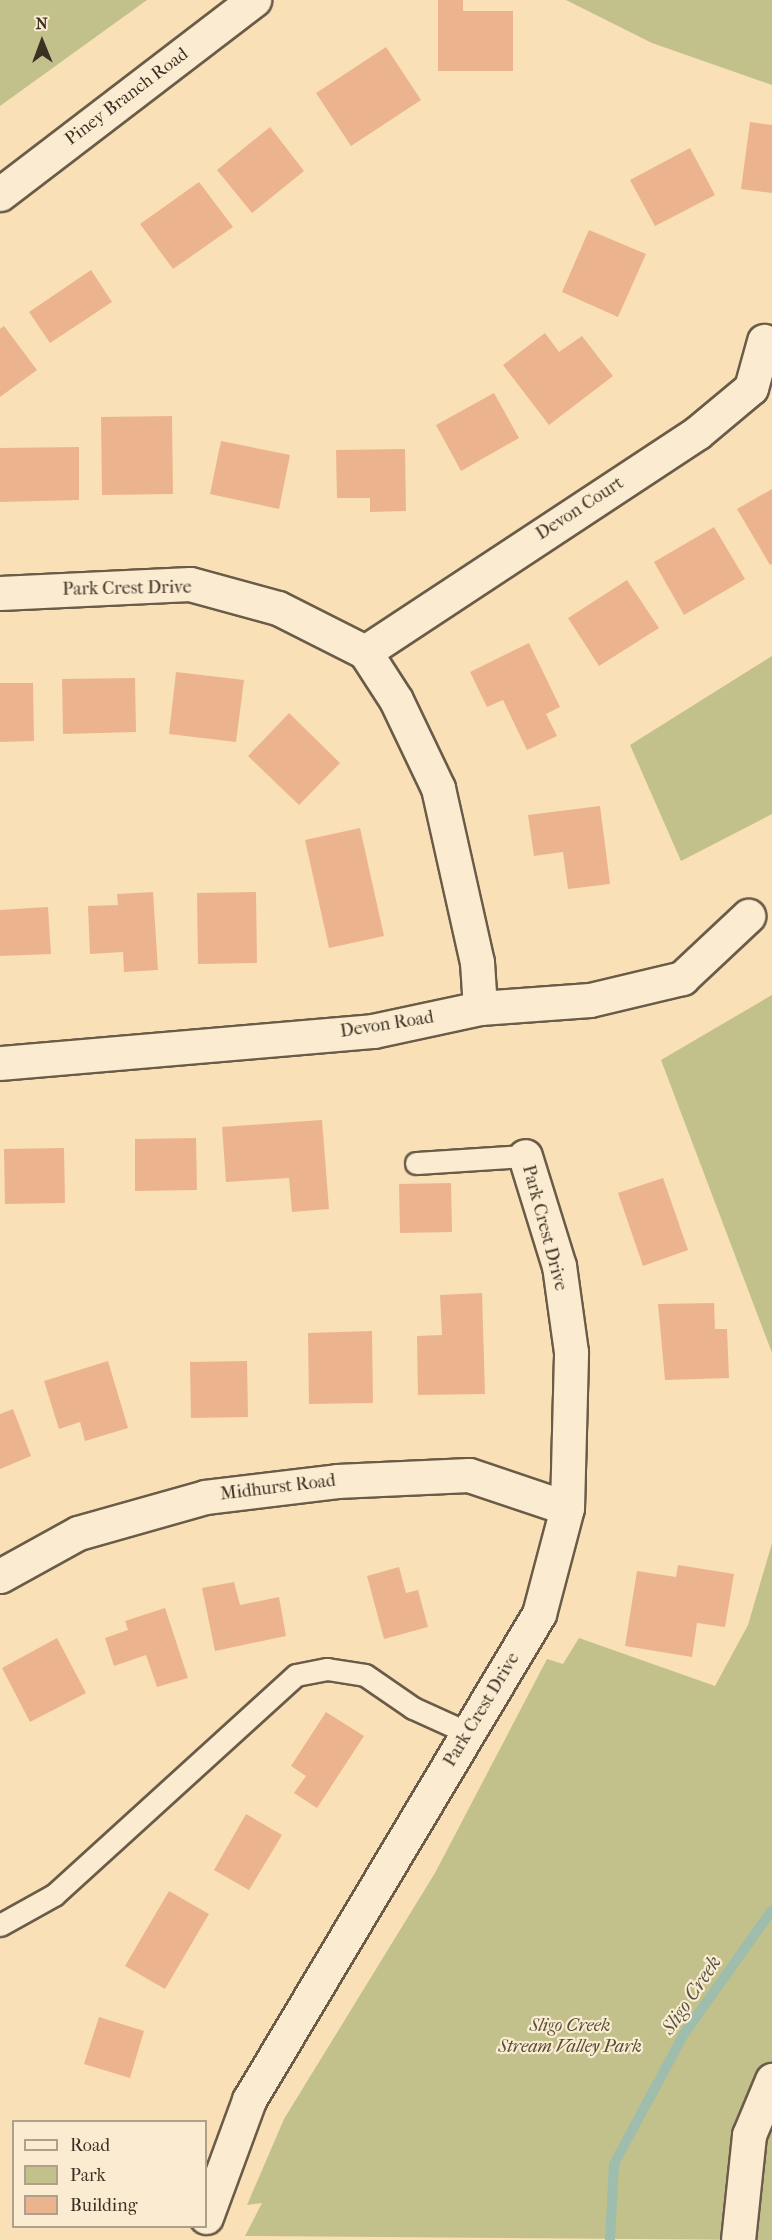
<!DOCTYPE html>
<html>
<head>
<meta charset="utf-8">
<style>
	body { margin:0 }
	#map { position:relative; width:772px; height:2240px; overflow:hidden; background:#f9e0b6; font-family:"IM FELL French Canon",serif }
	div>[style] { position:absolute }
	[style*='--x'] { left:calc(var(--x)*1px); top:calc(var(--y)*1px); width:calc(var(--w)*1px); rotate:calc(var(--a)*1deg) }
	.green>* { inset:0; background:#c2c18b }
	.stream>* { height:10px; margin:-5px; padding:0 5px; transform-origin:5px; border-radius:5px; background:#9ebdad }
	.building>* { inset:0; background:#ecb48e }
	.roads { filter:drop-shadow(2px 0 #6a5c48) drop-shadow(-2px 0 #6a5c48) drop-shadow(0 2px #6a5c48) drop-shadow(0 -2px #6a5c48) }
	.service>* { height:21px; margin:-10.5px; padding:0 10.5px; transform-origin:10.5px; border-radius:10.5px; background:#fbebd0 }
	.minor>* { height:33px; margin:-16.5px; padding:0 16.5px; transform-origin:16.5px; border-radius:16.5px; background:#fbebd0 }
	.tertiary>* { height:33px; margin:-16.5px; padding:0 16.5px; transform-origin:16.5px; border-radius:16.5px; background:#fbebd0 }
	.secondary>* { height:33px; margin:-16.5px; padding:0 16.5px; transform-origin:16.5px; border-radius:16.5px; background:#fbebd0 }
	span { translate:-50% -50%; white-space:nowrap; text-align:center; line-height:1.15; -webkit-text-stroke:4.5px #fbebd0; paint-order:stroke }
	.street-label { font-size:18px; color:#3a3024 }
	.park-label { font-size:18px; color:#554d39; font-style:italic }
	.water-label { font-size:20px; color:#535346; font-style:italic }
	.legend { position:absolute; left:12px; top:2120px; width:195px; height:108px; box-sizing:border-box; background:#fbebd0; border:2px solid #aea08b; margin:0; padding:8px 10px; list-style:none; font-size:18px; color:#3a3024 }
	.legend li { display:flex; align-items:center; gap:12px; height:30px }
	.legend b { width:30px; border:2px solid #aea08b }
	.north { position:absolute; left:12px; top:12px; width:60px; height:60px; -webkit-text-stroke:4px #fbebd0; paint-order:stroke; rotate:359deg; font-size:16px; font-weight:700; line-height:24px; text-align:center; color:#3a3024 }
	.north::after { content:''; display:block; margin:auto; width:21px; height:27px; background:#3a3024; clip-path:polygon(50% 0,100% 100%,50% 72%,0 100%) }
</style>
</head>
<body>
<div id="map">
	<div class="green">
		<div style="clip-path:polygon(0 0,147px 0,0 106px)"></div>
		<div style="clip-path:polygon(566px 0,772px 0,772px 85px,652px 43px)"></div>
		<div style="clip-path:polygon(772px 656px,772px 814px,681px 861px,630px 745px)"></div>
		<div style="clip-path:polygon(772px 995px,772px 1353px,661px 1060px)"></div>
		<div style="clip-path:polygon(772px 1543px,772px 2240px,245px 2236px,262px 2203px,247px 2205px,284px 2119px,435px 1873px,547px 1659px,563px 1664px,579px 1638px,715px 1686px,748px 1625px)"></div>
	</div>
	<div class="stream">
		<div style="--x:610;--y:2240;--w:76;--a:-87"></div>
		<div style="--x:614;--y:2164;--w:148;--a:-61.7"></div>
		<div style="--x:684;--y:2034;--w:152;--a:-54.6"></div>
	</div>
	<div class="building">
		<div style="clip-path:polygon(438px 0,463px 0,463px 11px,513px 11px,513px 71px,438px 71px)"></div>
		<div style="clip-path:polygon(386px 47px,421px 100px,351px 146px,316px 93px)"></div>
		<div style="clip-path:polygon(750px 122px,772px 125px,772px 193px,741px 189px)"></div>
		<div style="clip-path:polygon(270px 127px,304px 171px,252px 213px,217px 170px)"></div>
		<div style="clip-path:polygon(690px 148px,715px 195px,655px 226px,630px 180px)"></div>
		<div style="clip-path:polygon(199px 182px,233px 227px,173px 269px,140px 224px)"></div>
		<div style="clip-path:polygon(589px 230px,646px 254px,618px 317px,562px 292px)"></div>
		<div style="clip-path:polygon(91px 270px,112px 302px,50px 343px,29px 312px)"></div>
		<div style="clip-path:polygon(4px 326px,37px 370px,0 397px,0 329px)"></div>
		<div style="clip-path:polygon(545px 333px,559px 352px,582px 336px,613px 376px,549px 425px,503px 365px)"></div>
		<div style="clip-path:polygon(494px 393px,519px 438px,461px 471px,436px 425px)"></div>
		<div style="clip-path:polygon(172px 416px,173px 494px,102px 495px,101px 417px)"></div>
		<div style="clip-path:polygon(221px 441px,290px 455px,279px 509px,210px 494px)"></div>
		<div style="clip-path:polygon(79px 447px,79px 500px,0 502px,0 448px)"></div>
		<div style="clip-path:polygon(405px 449px,406px 511px,370px 512px,370px 498px,337px 498px,336px 450px)"></div>
		<div style="clip-path:polygon(772px 489px,772px 564px,770px 565px,737px 509px)"></div>
		<div style="clip-path:polygon(714px 527px,745px 579px,684px 615px,654px 562px)"></div>
		<div style="clip-path:polygon(627px 580px,659px 628px,599px 666px,568px 618px)"></div>
		<div style="clip-path:polygon(529px 643px,560px 707px,546px 714px,557px 736px,527px 750px,503px 700px,487px 707px,470px 672px)"></div>
		<div style="clip-path:polygon(176px 672px,244px 680px,236px 742px,169px 734px)"></div>
		<div style="clip-path:polygon(135px 678px,136px 732px,63px 734px,62px 679px)"></div>
		<div style="clip-path:polygon(0 683px,33px 683px,34px 741px,0 742px)"></div>
		<div style="clip-path:polygon(289px 713px,340px 763px,299px 805px,248px 756px)"></div>
		<div style="clip-path:polygon(600px 806px,610px 884px,568px 889px,563px 852px,534px 856px,528px 815px)"></div>
		<div style="clip-path:polygon(360px 828px,384px 936px,329px 948px,305px 840px)"></div>
		<div style="clip-path:polygon(153px 892px,158px 970px,124px 972px,123px 952px,90px 954px,88px 906px,118px 905px,117px 894px)"></div>
		<div style="clip-path:polygon(256px 892px,257px 963px,198px 964px,197px 893px)"></div>
		<div style="clip-path:polygon(48px 907px,51px 954px,0 956px,0 910px)"></div>
		<div style="clip-path:polygon(322px 1120px,329px 1209px,292px 1212px,289px 1178px,226px 1182px,222px 1127px)"></div>
		<div style="clip-path:polygon(196px 1138px,197px 1190px,135px 1191px,135px 1139px)"></div>
		<div style="clip-path:polygon(64px 1148px,65px 1203px,5px 1204px,4px 1149px)"></div>
		<div style="clip-path:polygon(663px 1178px,688px 1250px,643px 1266px,618px 1193px)"></div>
		<div style="clip-path:polygon(451px 1183px,452px 1232px,400px 1233px,399px 1184px)"></div>
		<div style="clip-path:polygon(482px 1293px,485px 1394px,418px 1395px,417px 1336px,442px 1335px,440px 1295px)"></div>
		<div style="clip-path:polygon(714px 1303px,715px 1329px,727px 1329px,729px 1378px,665px 1380px,658px 1304px)"></div>
		<div style="clip-path:polygon(372px 1331px,373px 1403px,309px 1404px,308px 1333px)"></div>
		<div style="clip-path:polygon(108px 1361px,128px 1428px,85px 1441px,80px 1422px,59px 1429px,44px 1381px)"></div>
		<div style="clip-path:polygon(247px 1361px,248px 1417px,191px 1418px,190px 1362px)"></div>
		<div style="clip-path:polygon(13px 1409px,31px 1456px,0 1469px,0 1414px)"></div>
		<div style="clip-path:polygon(678px 1565px,734px 1574px,725px 1627px,697px 1623px,692px 1657px,625px 1646px,637px 1571px,676px 1577px)"></div>
		<div style="clip-path:polygon(399px 1567px,406px 1593px,418px 1590px,428px 1627px,384px 1639px,367px 1576px)"></div>
		<div style="clip-path:polygon(234px 1582px,240px 1605px,279px 1597px,286px 1636px,215px 1651px,202px 1588px)"></div>
		<div style="clip-path:polygon(165px 1608px,188px 1678px,157px 1687px,146px 1655px,114px 1666px,105px 1638px,128px 1630px,125px 1621px)"></div>
		<div style="clip-path:polygon(57px 1638px,86px 1693px,30px 1722px,2px 1668px)"></div>
		<div style="clip-path:polygon(326px 1712px,364px 1736px,317px 1808px,294px 1793px,306px 1776px,291px 1766px)"></div>
		<div style="clip-path:polygon(246px 1814px,282px 1835px,249px 1890px,214px 1870px)"></div>
		<div style="clip-path:polygon(169px 1891px,209px 1914px,165px 1989px,125px 1966px)"></div>
		<div style="clip-path:polygon(99px 2017px,144px 2031px,130px 2078px,84px 2064px)"></div>
	</div>
	<div class="roads">
		<div class="service">
			<div style="--x:416;--y:1163;--w:109;--a:-3.7"></div>
			<div style="--x:0;--y:1925;--w:62;--a:-29.1"></div>
			<div style="--x:54;--y:1895;--w:327;--a:-42.3"></div>
			<div style="--x:296;--y:1675;--w:32;--a:-11"></div>
			<div style="--x:327;--y:1669;--w:38;--a:9"></div>
			<div style="--x:365;--y:1675;--w:58;--a:34.5"></div>
			<div style="--x:413;--y:1708;--w:60;--a:24.4"></div>
		</div>
		<div class="minor">
			<div style="--x:0;--y:593;--w:190;--a:-2.7"></div>
			<div style="--x:190;--y:584;--w:91;--a:15.3"></div>
			<div style="--x:278;--y:608;--w:97;--a:26.8"></div>
			<div style="--x:365;--y:652;--w:57;--a:57.1"></div>
			<div style="--x:396;--y:700;--w:98;--a:64.5"></div>
			<div style="--x:438;--y:788;--w:178;--a:77.4"></div>
			<div style="--x:477;--y:962;--w:46;--a:86.3"></div>
			<div style="--x:365;--y:652;--w:398;--a:-33.4"></div>
			<div style="--x:697;--y:433;--w:70;--a:-39.8"></div>
			<div style="--x:751;--y:388;--w:49;--a:-74.5"></div>
			<div style="--x:0;--y:1063;--w:374;--a:-4.9"></div>
			<div style="--x:373;--y:1031;--w:109;--a:-12.1"></div>
			<div style="--x:480;--y:1008;--w:110;--a:-4.2"></div>
			<div style="--x:590;--y:1000;--w:95;--a:-13.4"></div>
			<div style="--x:682;--y:978;--w:91;--a:-43.2"></div>
			<div style="--x:0;--y:1576;--w:89;--a:-28.9"></div>
			<div style="--x:78;--y:1533;--w:132;--a:-15.8"></div>
			<div style="--x:205;--y:1497;--w:133;--a:-6.9"></div>
			<div style="--x:337;--y:1481;--w:132;--a:-2.6"></div>
			<div style="--x:469;--y:1475;--w:103;--a:18.6"></div>
			<div style="--x:206;--y:2217;--w:125;--a:-69.8"></div>
			<div style="--x:249;--y:2100;--w:566;--a:-59.18"></div>
			<div style="--x:539;--y:1614;--w:110;--a:-75.2"></div>
			<div style="--x:567;--y:1508;--w:156;--a:-88.5"></div>
			<div style="--x:571;--y:1352;--w:87;--a:-97.9"></div>
			<div style="--x:559;--y:1266;--w:115;--a:-107.2"></div>
		</div>
		<div class="tertiary">
			<div style="--x:738;--y:2240;--w:106;--a:-84"></div>
			<div style="--x:749;--y:2135;--w:60;--a:-67.3"></div>
		</div>
		<div class="secondary">
			<div style="--x:0;--y:194;--w:320;--a:-37.4"></div>
		</div>
	</div>
	<div class="street-label">
		<span style="left:127px;top:97px;rotate:-37deg">Piney Branch Road</span>
		<span style="left:580px;top:509px;rotate:-33deg">Devon Court</span>
		<span style="left:127px;top:589px;rotate:-1deg">Park Crest Drive</span>
		<span style="left:387px;top:1025px;rotate:-9deg">Devon Road</span>
		<span style="left:544px;top:1228px;rotate:75deg">Park Crest Drive</span>
		<span style="left:278px;top:1488px;rotate:-7deg">Midhurst Road</span>
		<span style="left:482px;top:1710px;rotate:-59deg">Park Crest Drive</span>
	</div>
	<div class="park-label">
		<span style="left:570px;top:2037px">Sligo Creek<br>Stream Valley Park</span>
	</div>
	<div class="water-label">
		<span style="left:691px;top:1995px;rotate:-56deg">Sligo Creek</span>
	</div>
	<ul class="legend">
	<li><b style="height:8px;background:#fbebd0"></b>Road</li>
	<li><b style="height:16px;background:#c2c18b"></b>Park</li>
	<li><b style="height:16px;background:#ecb48e"></b>Building</li>
	</ul>
	<div class="north">N</div>
</div>
</body>
</html>
